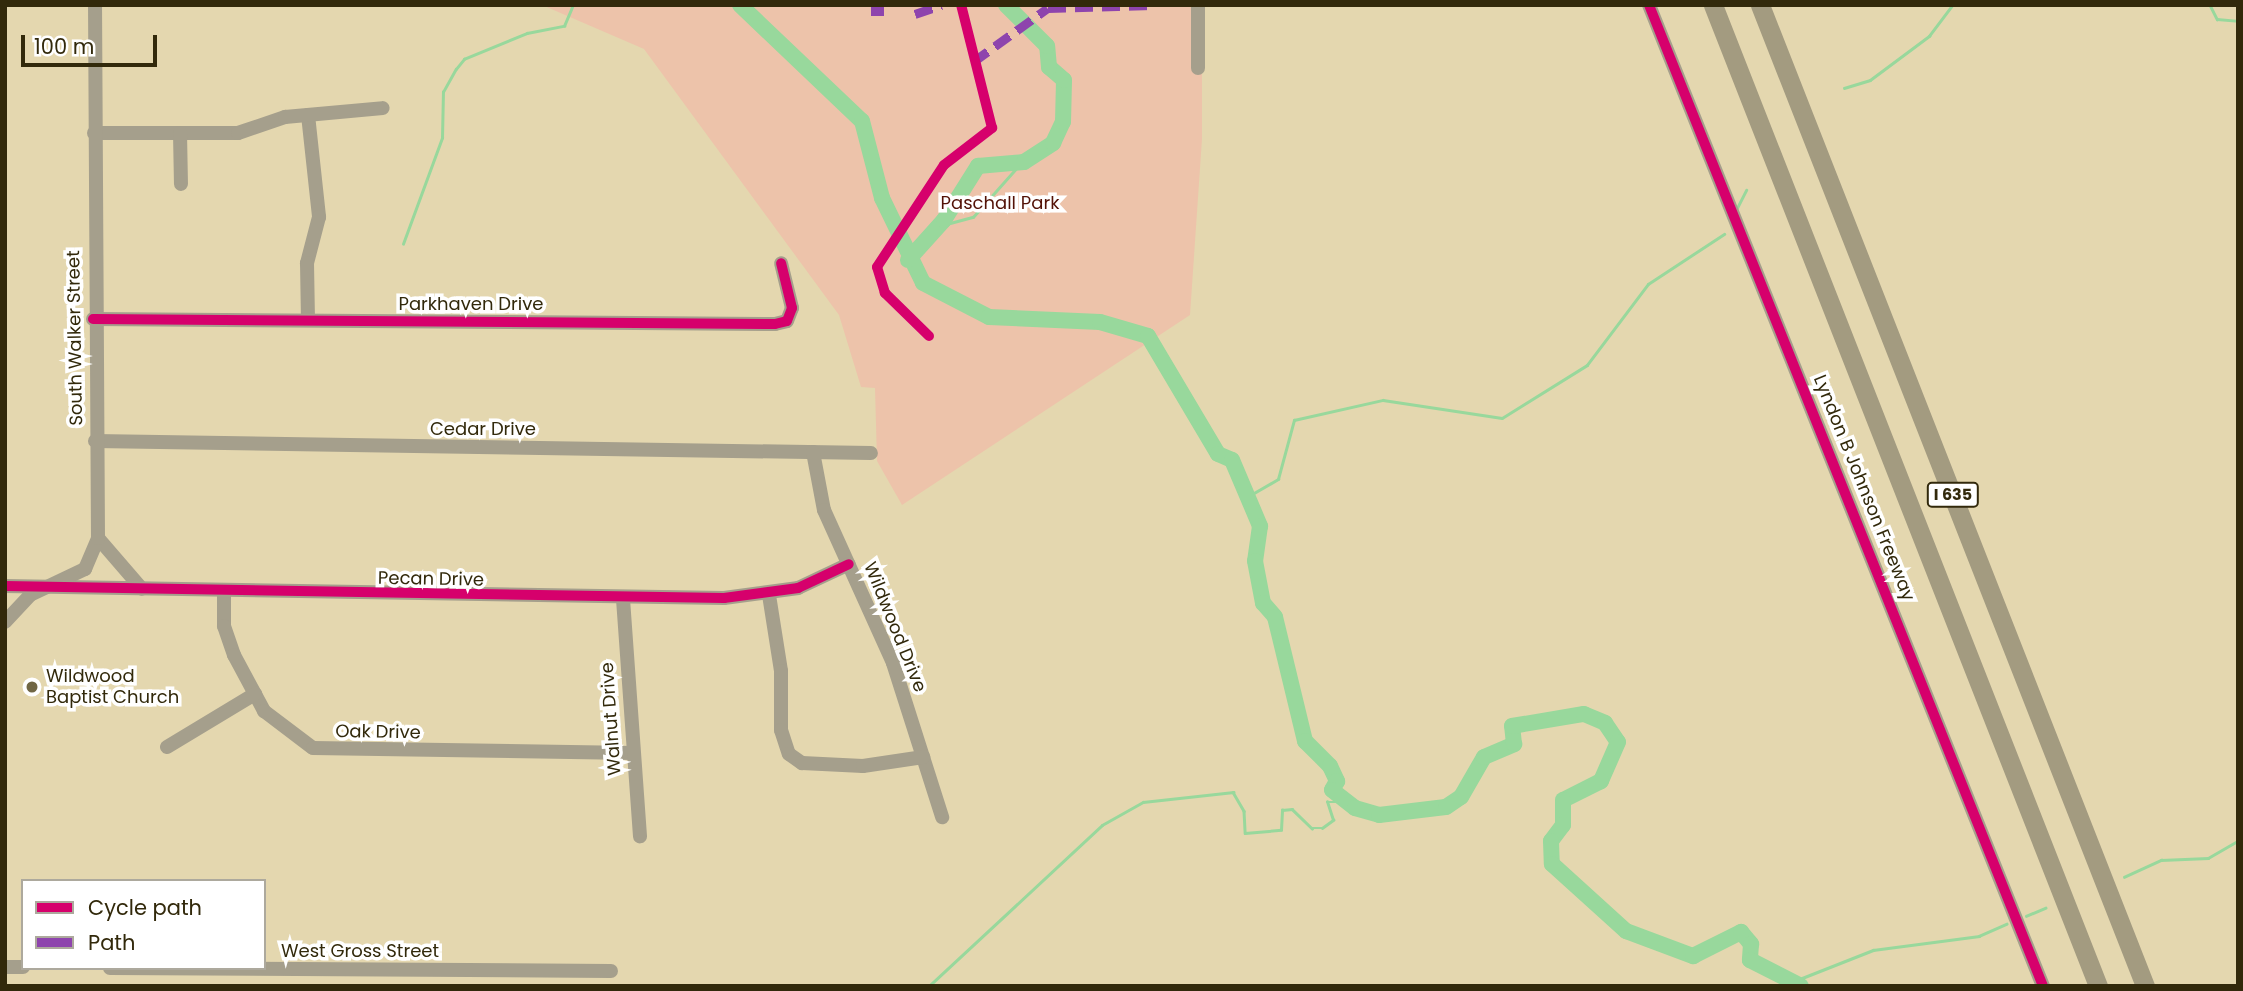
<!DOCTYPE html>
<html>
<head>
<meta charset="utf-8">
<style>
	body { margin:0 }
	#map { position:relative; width:2243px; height:991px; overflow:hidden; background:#e4d7af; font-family:Poppins,sans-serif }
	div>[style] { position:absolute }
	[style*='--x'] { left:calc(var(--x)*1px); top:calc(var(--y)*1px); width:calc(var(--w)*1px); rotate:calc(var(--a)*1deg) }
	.green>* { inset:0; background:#edc3aa }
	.stream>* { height:2.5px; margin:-1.25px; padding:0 1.25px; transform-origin:1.25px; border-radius:1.25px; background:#98d89c }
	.river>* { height:16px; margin:-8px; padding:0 8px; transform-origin:8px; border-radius:8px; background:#98d89c }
	.minor>* { height:14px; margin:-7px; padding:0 7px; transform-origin:7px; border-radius:7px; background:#a59f8c }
	.highway>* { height:19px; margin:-9.5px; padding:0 9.5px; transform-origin:9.5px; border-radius:9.5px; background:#a39b80 }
	.quiet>* { height:9px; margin-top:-4.5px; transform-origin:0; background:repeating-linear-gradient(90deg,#8e44ad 0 18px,transparent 0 27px) }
	.cycleway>* { height:10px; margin:-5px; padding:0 5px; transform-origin:5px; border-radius:5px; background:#d6006c }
	.dots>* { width:19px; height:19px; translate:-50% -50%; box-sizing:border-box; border:4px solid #fff; border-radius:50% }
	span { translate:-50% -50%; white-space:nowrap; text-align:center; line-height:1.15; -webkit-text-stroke:7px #fff; paint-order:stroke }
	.shield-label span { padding:2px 5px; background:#fff; border:2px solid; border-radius:5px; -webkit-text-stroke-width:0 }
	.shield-label { font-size:16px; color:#32290b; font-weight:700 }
	.park-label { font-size:18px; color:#531207 }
	.street-label { font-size:18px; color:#32290b }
	.poi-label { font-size:18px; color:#32290b }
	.left { translate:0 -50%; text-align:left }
	.frame { position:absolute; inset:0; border:7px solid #32290b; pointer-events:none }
	.legend { position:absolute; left:21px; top:879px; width:245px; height:91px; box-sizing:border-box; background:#fff; border:2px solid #ada99d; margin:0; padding:9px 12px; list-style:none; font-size:21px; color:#32290b }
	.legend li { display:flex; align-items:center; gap:14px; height:35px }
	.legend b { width:35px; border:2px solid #ada99d }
	.scale { position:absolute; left:21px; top:35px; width:136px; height:32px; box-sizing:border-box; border:4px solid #32290b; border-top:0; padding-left:9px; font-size:21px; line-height:24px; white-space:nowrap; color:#32290b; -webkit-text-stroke:5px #fff; paint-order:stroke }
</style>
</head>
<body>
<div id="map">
	<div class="green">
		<div style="clip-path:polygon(542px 5px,1202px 5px,1202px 139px,1190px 315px,902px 505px,877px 461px,875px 388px,861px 387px,839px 315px,644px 49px)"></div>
	</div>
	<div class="stream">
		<div style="--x:2210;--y:5;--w:16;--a:63"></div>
		<div style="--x:2217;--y:19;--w:21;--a:5"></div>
		<div style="--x:1844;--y:88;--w:27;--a:-17"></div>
		<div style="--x:1870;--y:80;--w:74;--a:-36.7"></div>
		<div style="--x:1929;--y:36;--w:39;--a:-53"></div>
		<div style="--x:1737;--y:208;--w:20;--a:-63"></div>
		<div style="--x:939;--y:226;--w:35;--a:-15"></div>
		<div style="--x:973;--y:217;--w:71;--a:-48.4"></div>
		<div style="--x:403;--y:244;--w:113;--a:-69.8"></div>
		<div style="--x:442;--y:138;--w:46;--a:-88.8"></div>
		<div style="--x:443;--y:92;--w:26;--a:-61"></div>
		<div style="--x:456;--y:69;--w:13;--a:-51"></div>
		<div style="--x:464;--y:59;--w:68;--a:-22.4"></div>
		<div style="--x:527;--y:33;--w:38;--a:-11"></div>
		<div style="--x:564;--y:26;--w:23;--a:-67"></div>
		<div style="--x:1247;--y:497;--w:36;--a:-30"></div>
		<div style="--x:1278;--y:479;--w:61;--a:-74.8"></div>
		<div style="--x:1294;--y:420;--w:91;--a:-12.7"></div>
		<div style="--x:1383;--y:400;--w:120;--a:8.6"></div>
		<div style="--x:1502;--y:418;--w:100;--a:-31.9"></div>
		<div style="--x:1587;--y:365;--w:101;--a:-53"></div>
		<div style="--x:1648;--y:284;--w:91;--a:-33.3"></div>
		<div style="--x:2124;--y:877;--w:41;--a:-24.7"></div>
		<div style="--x:2161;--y:860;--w:47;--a:-2.4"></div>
		<div style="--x:2208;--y:858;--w:34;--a:-30"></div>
		<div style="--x:2026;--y:916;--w:21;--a:-23"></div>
		<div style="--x:1797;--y:980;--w:82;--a:-21.5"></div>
		<div style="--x:1873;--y:950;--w:107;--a:-7.5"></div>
		<div style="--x:1979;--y:936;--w:30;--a:-24"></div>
		<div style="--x:929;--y:986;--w:236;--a:-42.9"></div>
		<div style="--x:1102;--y:825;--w:47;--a:-29.3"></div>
		<div style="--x:1143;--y:802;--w:91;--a:-6.3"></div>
		<div style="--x:1233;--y:792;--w:22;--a:60"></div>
		<div style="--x:1244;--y:811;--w:22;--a:87"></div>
		<div style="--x:1245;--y:833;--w:36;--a:-5"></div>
		<div style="--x:1281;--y:830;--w:20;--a:-87"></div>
		<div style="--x:1282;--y:810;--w:10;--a:-6"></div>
		<div style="--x:1292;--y:809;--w:28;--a:44"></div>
		<div style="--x:1312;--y:828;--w:10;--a:0"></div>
		<div style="--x:1322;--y:828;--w:14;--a:-36"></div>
		<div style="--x:1333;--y:820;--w:19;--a:-108"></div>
		<div style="--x:1327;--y:802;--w:20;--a:0"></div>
	</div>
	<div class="river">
		<div style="--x:740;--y:5;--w:168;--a:43.6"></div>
		<div style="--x:862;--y:121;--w:80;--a:75.4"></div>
		<div style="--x:882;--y:198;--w:94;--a:64.2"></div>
		<div style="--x:923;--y:283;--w:74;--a:27.3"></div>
		<div style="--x:989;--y:317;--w:111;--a:2.6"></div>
		<div style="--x:1100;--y:322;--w:50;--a:16.3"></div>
		<div style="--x:1148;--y:336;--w:137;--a:59.3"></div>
		<div style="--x:1218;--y:454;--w:15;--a:23"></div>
		<div style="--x:1232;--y:460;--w:72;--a:67"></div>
		<div style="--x:1260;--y:526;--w:35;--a:98"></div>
		<div style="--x:1255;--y:561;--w:43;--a:79.2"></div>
		<div style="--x:1263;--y:603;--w:18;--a:49"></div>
		<div style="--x:1275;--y:617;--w:128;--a:76.4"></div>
		<div style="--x:1305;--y:741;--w:35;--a:45"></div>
		<div style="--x:1330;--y:766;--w:17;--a:65"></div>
		<div style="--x:1337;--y:781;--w:10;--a:119"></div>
		<div style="--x:1332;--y:790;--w:29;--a:38"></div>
		<div style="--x:1355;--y:808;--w:25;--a:16"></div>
		<div style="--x:1379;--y:815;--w:67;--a:-6.8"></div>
		<div style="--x:1446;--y:807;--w:18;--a:-34"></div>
		<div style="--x:1461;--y:797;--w:46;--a:-60.1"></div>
		<div style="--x:1484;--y:757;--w:33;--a:-23"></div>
		<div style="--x:1514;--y:744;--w:18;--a:-96"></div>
		<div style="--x:1512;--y:726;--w:73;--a:-9.5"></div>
		<div style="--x:1584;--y:714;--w:23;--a:23"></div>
		<div style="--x:1605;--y:723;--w:23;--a:56"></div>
		<div style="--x:1618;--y:742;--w:43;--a:113.6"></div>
		<div style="--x:1601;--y:781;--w:42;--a:153.4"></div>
		<div style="--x:1563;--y:800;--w:25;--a:90"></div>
		<div style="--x:1563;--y:825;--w:20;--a:127"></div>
		<div style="--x:1551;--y:841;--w:23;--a:88"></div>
		<div style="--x:1552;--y:864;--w:100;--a:42.2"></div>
		<div style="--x:1626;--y:931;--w:72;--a:20.5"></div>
		<div style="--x:1693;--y:956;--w:54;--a:-26.6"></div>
		<div style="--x:1741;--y:932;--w:16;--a:50"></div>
		<div style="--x:1751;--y:944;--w:16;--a:94"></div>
		<div style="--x:1750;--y:960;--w:57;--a:27"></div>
		<div style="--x:908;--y:260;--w:54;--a:-48"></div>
		<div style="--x:944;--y:220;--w:64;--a:-57.8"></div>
		<div style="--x:978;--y:166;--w:46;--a:-5"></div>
		<div style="--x:1024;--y:162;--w:35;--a:-33"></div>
		<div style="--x:1053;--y:143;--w:23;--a:-65"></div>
		<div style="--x:1063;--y:122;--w:42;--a:-88.6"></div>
		<div style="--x:1064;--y:80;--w:20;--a:-139"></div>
		<div style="--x:1049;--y:67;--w:21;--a:-95"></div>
		<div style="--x:1047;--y:46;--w:58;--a:-135"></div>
	</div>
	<div class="minor">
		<div style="--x:1198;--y:5;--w:63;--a:90"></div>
		<div style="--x:1649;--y:5;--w:1057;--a:68.12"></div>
		<div style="--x:308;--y:115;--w:103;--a:83.8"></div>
		<div style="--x:319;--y:217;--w:48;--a:104.6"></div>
		<div style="--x:307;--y:263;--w:57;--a:89"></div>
		<div style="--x:94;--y:133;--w:144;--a:0"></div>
		<div style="--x:238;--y:133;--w:50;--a:-18.8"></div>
		<div style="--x:285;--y:117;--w:98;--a:-5.2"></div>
		<div style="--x:180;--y:133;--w:51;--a:88.9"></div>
		<div style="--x:93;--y:319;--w:682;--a:0.42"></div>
		<div style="--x:775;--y:324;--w:12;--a:-14"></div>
		<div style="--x:787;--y:321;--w:14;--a:-69"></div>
		<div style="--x:792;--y:308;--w:46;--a:-103.7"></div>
		<div style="--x:95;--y:441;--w:776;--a:0.89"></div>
		<div style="--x:813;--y:452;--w:59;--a:79.3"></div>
		<div style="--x:824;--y:510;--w:168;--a:65.7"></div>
		<div style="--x:893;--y:663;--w:162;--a:72.3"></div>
		<div style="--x:98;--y:538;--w:67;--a:49.2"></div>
		<div style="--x:5;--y:586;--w:719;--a:0.96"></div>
		<div style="--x:724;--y:598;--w:75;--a:-7.7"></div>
		<div style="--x:798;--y:588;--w:56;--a:-25.2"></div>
		<div style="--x:224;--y:592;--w:34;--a:90"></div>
		<div style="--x:224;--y:626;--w:31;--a:71"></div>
		<div style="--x:234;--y:655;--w:64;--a:61.8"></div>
		<div style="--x:264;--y:711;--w:61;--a:37.1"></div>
		<div style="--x:313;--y:748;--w:320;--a:0.9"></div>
		<div style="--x:769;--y:595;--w:77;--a:81"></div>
		<div style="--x:781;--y:671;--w:59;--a:90"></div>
		<div style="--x:781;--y:730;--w:25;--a:72"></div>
		<div style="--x:789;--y:754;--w:16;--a:35"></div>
		<div style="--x:802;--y:763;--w:61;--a:2.8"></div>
		<div style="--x:863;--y:766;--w:61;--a:-8.5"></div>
		<div style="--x:623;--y:599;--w:238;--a:85.9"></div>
		<div style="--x:5;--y:622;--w:37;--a:-47"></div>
		<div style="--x:30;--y:595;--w:61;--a:-25.3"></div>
		<div style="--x:85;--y:569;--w:34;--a:-67"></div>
		<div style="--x:98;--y:538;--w:533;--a:-90.32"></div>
		<div style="--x:167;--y:747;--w:103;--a:-31.1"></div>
		<div style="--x:5;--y:967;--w:18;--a:0"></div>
		<div style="--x:110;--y:968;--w:501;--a:0.34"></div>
	</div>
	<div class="highway">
		<div style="--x:1713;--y:5;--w:1054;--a:68.57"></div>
		<div style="--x:1760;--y:5;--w:1054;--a:68.57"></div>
	</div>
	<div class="quiet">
		<div style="--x:871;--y:11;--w:13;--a:0"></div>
		<div style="--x:915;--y:14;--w:28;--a:-19"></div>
		<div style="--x:973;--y:62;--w:92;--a:-35.8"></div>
		<div style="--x:1048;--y:8;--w:105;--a:-1.6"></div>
	</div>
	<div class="cycleway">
		<div style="--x:1649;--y:5;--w:1057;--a:68.12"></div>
		<div style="--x:93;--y:319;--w:682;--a:0.42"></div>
		<div style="--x:775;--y:324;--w:12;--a:-14"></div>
		<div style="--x:787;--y:321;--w:14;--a:-69"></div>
		<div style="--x:792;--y:308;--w:46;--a:-103.7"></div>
		<div style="--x:929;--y:336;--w:62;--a:-135.7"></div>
		<div style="--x:885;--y:293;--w:27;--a:-107"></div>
		<div style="--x:877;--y:267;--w:122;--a:-56.7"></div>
		<div style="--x:944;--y:165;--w:61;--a:-37.6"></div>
		<div style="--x:992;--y:128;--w:127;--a:-104.1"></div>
		<div style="--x:5;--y:586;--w:719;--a:0.96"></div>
		<div style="--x:724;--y:598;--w:75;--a:-7.7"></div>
		<div style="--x:798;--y:588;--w:56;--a:-25.2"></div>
	</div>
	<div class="dots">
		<div style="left:32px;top:687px;background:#706644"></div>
	</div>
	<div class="shield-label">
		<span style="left:1953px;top:495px">I 635</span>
	</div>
	<div class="park-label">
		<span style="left:1000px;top:203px">Paschall Park</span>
	</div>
	<div class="street-label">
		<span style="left:471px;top:304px">Parkhaven Drive</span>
		<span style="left:75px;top:338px;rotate:-91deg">South Walker Street</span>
		<span style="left:483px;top:429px">Cedar Drive</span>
		<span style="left:1864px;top:488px;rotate:68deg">Lyndon B Johnson Freeway</span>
		<span style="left:431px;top:579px;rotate:1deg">Pecan Drive</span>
		<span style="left:895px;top:627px;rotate:68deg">Wildwood Drive</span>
		<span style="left:611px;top:719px;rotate:-94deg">Walnut Drive</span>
		<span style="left:378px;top:732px;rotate:1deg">Oak Drive</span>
		<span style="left:360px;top:951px">West Gross Street</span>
	</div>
	<div class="poi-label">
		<span class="left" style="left:46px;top:687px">Wildwood<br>Baptist Church</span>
	</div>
	<div class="frame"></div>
	<ul class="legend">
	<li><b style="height:9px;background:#d6006c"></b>Cycle path</li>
	<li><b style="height:9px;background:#8e44ad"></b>Path</li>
	</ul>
	<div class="scale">100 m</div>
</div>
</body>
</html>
